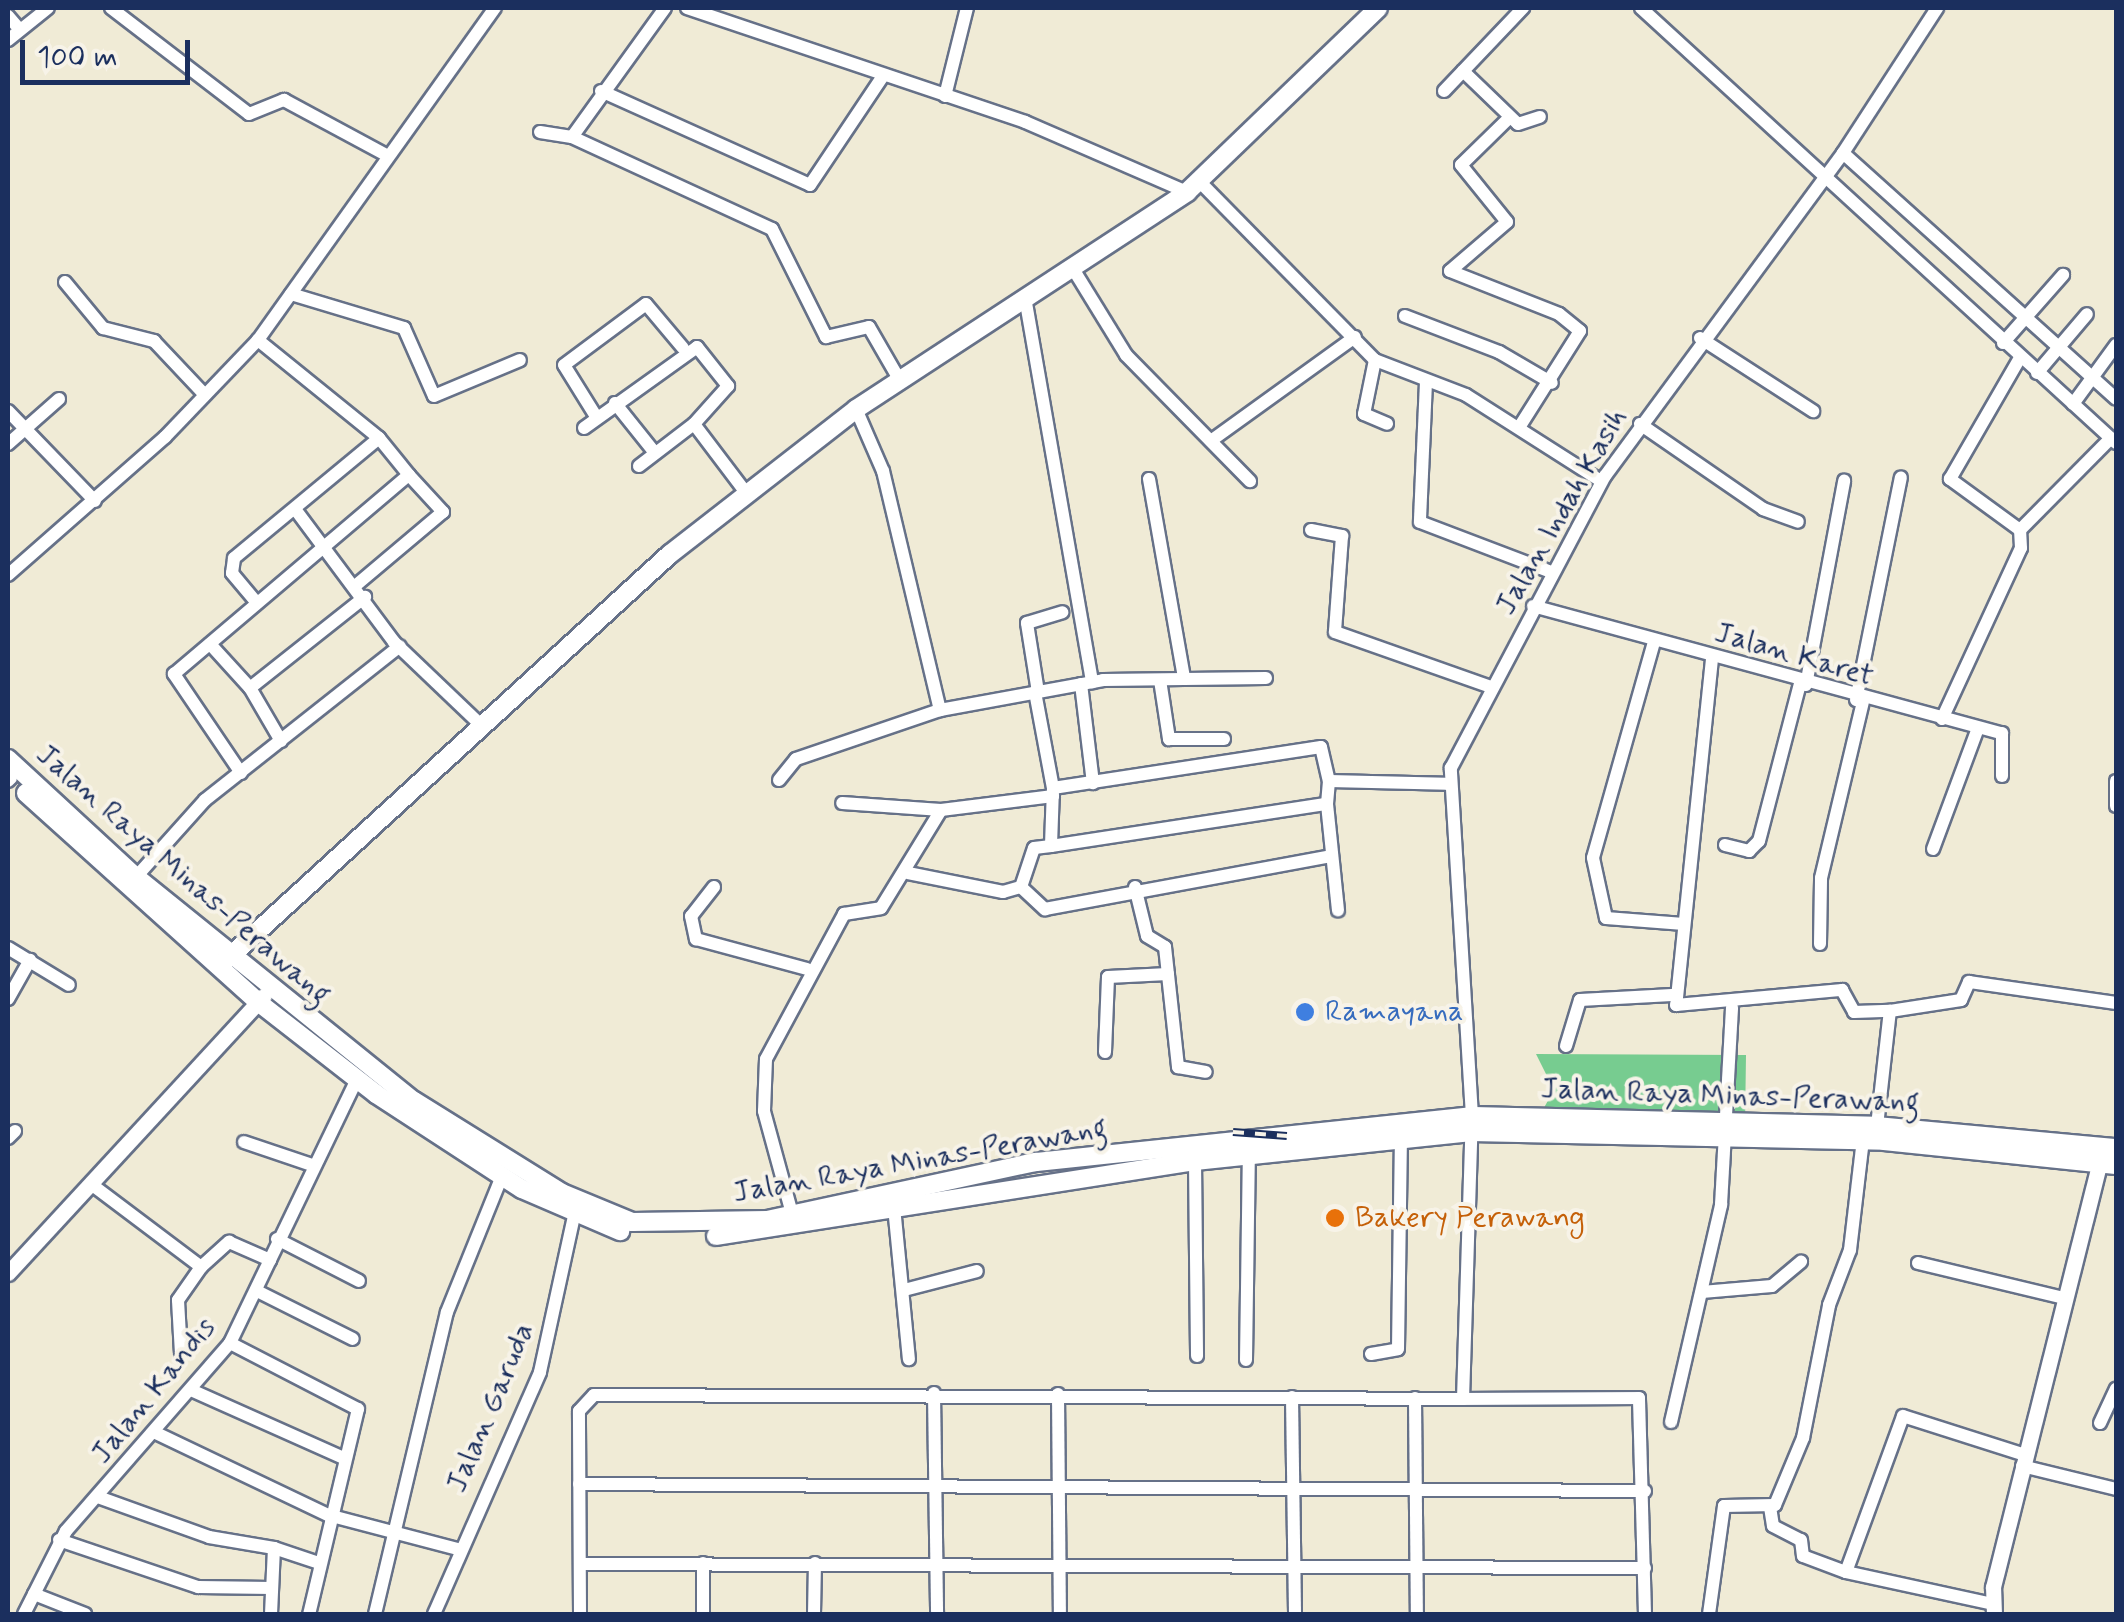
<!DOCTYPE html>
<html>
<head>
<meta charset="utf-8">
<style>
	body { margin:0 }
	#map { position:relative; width:2124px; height:1622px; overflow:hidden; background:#f0ebd6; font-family:Mynerve,sans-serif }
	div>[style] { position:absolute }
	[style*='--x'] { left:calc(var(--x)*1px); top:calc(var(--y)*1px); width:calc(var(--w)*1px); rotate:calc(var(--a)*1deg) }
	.green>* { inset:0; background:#77cc90 }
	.roads { filter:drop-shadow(2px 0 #667188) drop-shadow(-2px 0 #667188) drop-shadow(0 2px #667188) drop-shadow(0 -2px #667188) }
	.minor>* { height:12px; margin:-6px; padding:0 6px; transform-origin:6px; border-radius:6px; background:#fff }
	.tertiary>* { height:15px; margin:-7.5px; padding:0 7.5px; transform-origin:7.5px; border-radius:7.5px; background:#fff }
	.secondary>* { height:18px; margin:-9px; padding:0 9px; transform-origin:9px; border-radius:9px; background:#fff }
	.rail>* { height:8px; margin-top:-4px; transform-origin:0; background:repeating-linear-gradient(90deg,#f7f3e8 0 11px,#1b2f5e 0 22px); box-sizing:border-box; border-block:2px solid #1b2f5e }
	.dots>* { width:28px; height:28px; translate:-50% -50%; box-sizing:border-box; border:5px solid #f7f3e8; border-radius:50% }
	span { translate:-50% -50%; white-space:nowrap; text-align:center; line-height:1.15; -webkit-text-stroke:8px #f7f3e8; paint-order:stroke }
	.street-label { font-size:30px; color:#1b2f5e }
	.shop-label { font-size:30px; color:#366cbe }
	.left { translate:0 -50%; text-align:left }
	.food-label { font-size:30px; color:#c56008 }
	.frame { position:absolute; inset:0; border:10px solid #1b2f5e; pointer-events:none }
	.scale { position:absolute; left:20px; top:40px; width:170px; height:45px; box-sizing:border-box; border:5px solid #1b2f5e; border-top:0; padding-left:12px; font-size:30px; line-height:35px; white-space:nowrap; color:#1b2f5e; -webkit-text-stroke:8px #f7f3e8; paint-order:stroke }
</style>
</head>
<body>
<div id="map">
	<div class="green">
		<div style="clip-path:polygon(1536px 1054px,1746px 1055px,1745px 1126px,1537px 1120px,1554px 1090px)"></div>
	</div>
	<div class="roads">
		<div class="minor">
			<div style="--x:111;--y:8;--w:174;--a:37.5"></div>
			<div style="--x:249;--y:114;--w:38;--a:-22"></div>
			<div style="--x:284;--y:100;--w:118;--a:28.3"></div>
			<div style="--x:687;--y:8;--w:357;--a:18.6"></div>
			<div style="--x:1025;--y:122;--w:176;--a:23.4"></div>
			<div style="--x:1641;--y:8;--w:644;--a:42.48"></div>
			<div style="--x:8;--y:16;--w:18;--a:49"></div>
			<div style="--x:8;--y:40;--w:51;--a:-38.7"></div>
			<div style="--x:1463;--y:71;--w:76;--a:43.9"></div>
			<div style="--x:1518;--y:124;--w:23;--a:-18"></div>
			<div style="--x:601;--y:91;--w:229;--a:24.2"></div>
			<div style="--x:810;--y:185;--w:131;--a:-56.2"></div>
			<div style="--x:1444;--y:91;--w:115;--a:-46.4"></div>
			<div style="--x:945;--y:96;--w:91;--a:-76"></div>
			<div style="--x:1509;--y:118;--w:67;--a:135.6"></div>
			<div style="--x:1461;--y:165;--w:73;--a:51.1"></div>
			<div style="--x:1507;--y:222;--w:75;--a:139.3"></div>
			<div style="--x:1450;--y:271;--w:117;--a:21.5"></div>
			<div style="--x:1559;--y:314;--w:27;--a:39"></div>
			<div style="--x:1580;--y:331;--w:112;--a:122.3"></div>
			<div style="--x:540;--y:132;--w:32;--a:9"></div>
			<div style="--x:572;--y:137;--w:159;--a:-54.2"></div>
			<div style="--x:572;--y:137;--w:220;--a:24.7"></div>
			<div style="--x:772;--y:229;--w:121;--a:63.4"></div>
			<div style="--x:826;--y:337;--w:44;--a:-13.1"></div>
			<div style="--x:869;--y:327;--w:60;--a:60"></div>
			<div style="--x:1843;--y:153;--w:367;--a:42"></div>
			<div style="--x:1200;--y:182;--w:250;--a:45.5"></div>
			<div style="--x:1375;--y:360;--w:97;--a:21"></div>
			<div style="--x:1466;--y:395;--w:160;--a:32.5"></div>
			<div style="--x:1075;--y:272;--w:97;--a:58.4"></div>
			<div style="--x:1126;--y:355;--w:177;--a:45.5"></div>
			<div style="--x:65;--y:282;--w:60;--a:50.4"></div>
			<div style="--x:103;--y:328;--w:53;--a:14.3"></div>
			<div style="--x:154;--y:341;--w:74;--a:46.6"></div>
			<div style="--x:291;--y:294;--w:118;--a:16.7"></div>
			<div style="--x:404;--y:328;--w:74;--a:66.2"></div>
			<div style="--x:434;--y:396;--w:93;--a:-22.7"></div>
			<div style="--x:1026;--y:303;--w:385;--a:80.1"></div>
			<div style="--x:1405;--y:316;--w:101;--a:21"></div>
			<div style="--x:1499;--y:352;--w:61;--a:30.3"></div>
			<div style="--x:1700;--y:338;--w:135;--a:32.9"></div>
			<div style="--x:2003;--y:343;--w:91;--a:-48.6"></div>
			<div style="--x:1375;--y:360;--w:55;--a:101.5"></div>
			<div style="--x:1364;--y:414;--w:25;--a:23"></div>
			<div style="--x:2037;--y:373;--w:77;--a:-49.7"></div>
			<div style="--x:1426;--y:382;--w:140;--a:92.5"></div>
			<div style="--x:1420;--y:522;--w:140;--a:20.9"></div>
			<div style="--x:615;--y:403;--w:64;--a:51.3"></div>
			<div style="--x:2073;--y:404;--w:73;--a:-53.9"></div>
			<div style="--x:856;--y:409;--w:68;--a:66.5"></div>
			<div style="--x:883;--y:471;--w:246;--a:76.6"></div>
			<div style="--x:940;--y:710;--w:166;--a:-10.4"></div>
			<div style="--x:1103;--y:680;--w:163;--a:-0.7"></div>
			<div style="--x:8;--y:411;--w:125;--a:46"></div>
			<div style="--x:597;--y:418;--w:62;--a:-121.9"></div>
			<div style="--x:564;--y:365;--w:102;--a:-36.6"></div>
			<div style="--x:646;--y:304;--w:57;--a:49.9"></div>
			<div style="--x:1640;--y:424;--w:150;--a:34.6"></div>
			<div style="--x:1763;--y:509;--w:37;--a:20"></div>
			<div style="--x:584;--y:428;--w:139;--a:-35.6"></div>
			<div style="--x:697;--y:347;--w:50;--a:51.5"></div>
			<div style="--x:728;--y:386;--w:51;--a:131.8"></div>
			<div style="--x:694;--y:424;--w:88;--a:52.9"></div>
			<div style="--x:1212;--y:440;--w:176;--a:-35.8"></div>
			<div style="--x:8;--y:444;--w:68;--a:-41.4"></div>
			<div style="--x:639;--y:466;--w:69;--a:-37.4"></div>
			<div style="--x:1149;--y:479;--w:202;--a:80"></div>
			<div style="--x:295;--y:509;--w:166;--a:53.3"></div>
			<div style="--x:394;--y:642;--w:122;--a:43.7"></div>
			<div style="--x:1311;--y:530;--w:32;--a:11"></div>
			<div style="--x:1342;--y:536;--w:96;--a:94.2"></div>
			<div style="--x:1335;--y:632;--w:165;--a:19.4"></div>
			<div style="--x:2020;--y:530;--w:87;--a:-143.9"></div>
			<div style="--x:1950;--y:479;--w:140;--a:-60"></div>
			<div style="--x:8;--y:575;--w:209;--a:-41.3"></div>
			<div style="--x:165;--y:437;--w:134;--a:-46.2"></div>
			<div style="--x:258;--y:340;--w:408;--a:-54.5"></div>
			<div style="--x:355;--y:586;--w:115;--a:-40.1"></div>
			<div style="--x:443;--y:512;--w:50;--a:-132.6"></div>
			<div style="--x:257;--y:603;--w:39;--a:-130"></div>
			<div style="--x:232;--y:573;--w:15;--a:-82"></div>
			<div style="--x:234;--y:558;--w:188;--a:-39.6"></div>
			<div style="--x:1533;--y:606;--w:486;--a:15.2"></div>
			<div style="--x:2002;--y:733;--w:43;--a:90"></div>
			<div style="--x:1654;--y:642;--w:224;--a:105.8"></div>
			<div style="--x:1593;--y:858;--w:61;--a:77.8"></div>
			<div style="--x:1606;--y:918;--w:78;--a:4.4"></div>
			<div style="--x:210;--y:644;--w:59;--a:47.7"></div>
			<div style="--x:1712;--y:659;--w:348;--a:95.9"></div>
			<div style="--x:1676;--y:1005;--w:167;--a:-5.2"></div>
			<div style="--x:1842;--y:990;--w:25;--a:61"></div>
			<div style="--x:1854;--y:1012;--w:36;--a:-2"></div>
			<div style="--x:1160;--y:680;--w:60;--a:81.3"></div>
			<div style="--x:1169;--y:739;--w:55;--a:0"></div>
			<div style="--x:1081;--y:684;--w:100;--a:83.1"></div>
			<div style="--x:1806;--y:685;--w:208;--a:-79.4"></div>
			<div style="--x:1035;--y:692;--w:98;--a:79.4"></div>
			<div style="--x:1053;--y:788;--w:58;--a:92"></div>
			<div style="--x:1051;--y:846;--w:279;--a:-8.7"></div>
			<div style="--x:1327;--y:804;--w:23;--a:-85"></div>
			<div style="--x:1329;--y:781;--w:121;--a:1.4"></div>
			<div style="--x:1038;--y:692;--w:70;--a:-99.1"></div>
			<div style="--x:1027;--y:623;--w:37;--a:-17"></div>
			<div style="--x:1856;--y:700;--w:227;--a:-78.6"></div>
			<div style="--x:1942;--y:719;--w:188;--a:-65.2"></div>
			<div style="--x:2021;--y:548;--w:18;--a:-93"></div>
			<div style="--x:2020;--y:530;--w:129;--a:-45.3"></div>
			<div style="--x:281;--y:741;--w:61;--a:-120.3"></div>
			<div style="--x:250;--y:688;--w:147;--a:-38.4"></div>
			<div style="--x:241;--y:773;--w:120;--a:-124.1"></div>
			<div style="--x:174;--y:674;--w:308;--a:-40.3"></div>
			<div style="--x:409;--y:475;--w:48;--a:-129"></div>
			<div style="--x:379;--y:438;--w:156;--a:-141"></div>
			<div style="--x:779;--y:780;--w:27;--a:-51"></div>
			<div style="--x:796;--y:759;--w:152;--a:-18.8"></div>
			<div style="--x:8;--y:781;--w:4;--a:-45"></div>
			<div style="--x:2116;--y:781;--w:25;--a:90"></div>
			<div style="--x:1053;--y:788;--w:271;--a:-8.7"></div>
			<div style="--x:1321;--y:747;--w:35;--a:77"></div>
			<div style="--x:1327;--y:804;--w:107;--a:84.1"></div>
			<div style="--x:941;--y:810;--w:113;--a:-7.1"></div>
			<div style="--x:1725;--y:845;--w:25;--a:14"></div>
			<div style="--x:1749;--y:851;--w:14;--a:-45"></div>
			<div style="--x:1759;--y:841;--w:162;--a:-75.4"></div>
			<div style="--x:1051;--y:846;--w:17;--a:173"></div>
			<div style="--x:1034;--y:848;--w:41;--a:108.4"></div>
			<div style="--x:1021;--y:887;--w:33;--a:43"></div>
			<div style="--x:1045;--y:909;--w:292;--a:-10.5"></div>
			<div style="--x:1933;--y:849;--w:129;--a:-69.6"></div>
			<div style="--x:908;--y:873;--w:97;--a:11.3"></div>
			<div style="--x:1003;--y:892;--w:19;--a:-16"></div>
			<div style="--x:136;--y:877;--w:103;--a:-48.1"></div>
			<div style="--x:205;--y:800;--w:248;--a:-38.3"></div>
			<div style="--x:714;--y:887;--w:37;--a:128"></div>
			<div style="--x:691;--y:916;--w:24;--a:78"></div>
			<div style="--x:696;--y:939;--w:115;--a:15.1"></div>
			<div style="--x:1135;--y:887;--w:50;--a:76.2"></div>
			<div style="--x:1147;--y:936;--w:21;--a:31"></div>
			<div style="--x:1165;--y:947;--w:121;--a:83.8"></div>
			<div style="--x:1178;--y:1067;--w:28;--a:10"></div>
			<div style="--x:1820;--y:944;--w:66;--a:-89.1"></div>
			<div style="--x:1821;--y:878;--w:181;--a:-76.6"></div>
			<div style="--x:8;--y:948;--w:71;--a:31.2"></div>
			<div style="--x:8;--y:999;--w:45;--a:-60.6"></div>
			<div style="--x:1566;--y:1046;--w:48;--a:-73.1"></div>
			<div style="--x:1580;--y:1000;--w:92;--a:-3.1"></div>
			<div style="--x:1105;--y:1052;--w:75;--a:-87.7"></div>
			<div style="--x:1108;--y:977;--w:60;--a:-2.9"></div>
			<div style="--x:1877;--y:1126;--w:116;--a:-83.6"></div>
			<div style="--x:1890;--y:1011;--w:72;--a:-8.8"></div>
			<div style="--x:1961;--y:1000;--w:20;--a:-66"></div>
			<div style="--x:1969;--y:982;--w:148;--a:8.1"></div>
			<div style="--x:8;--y:1138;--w:10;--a:-45"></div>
			<div style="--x:244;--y:1142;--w:72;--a:18.7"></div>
			<div style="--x:1195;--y:1161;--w:195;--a:89.4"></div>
			<div style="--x:91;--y:1184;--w:138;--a:37"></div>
			<div style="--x:201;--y:1267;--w:38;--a:-42"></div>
			<div style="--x:229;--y:1242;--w:45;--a:23.7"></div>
			<div style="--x:894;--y:1207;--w:153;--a:84.4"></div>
			<div style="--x:794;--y:1221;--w:114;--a:-105.3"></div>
			<div style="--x:764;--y:1111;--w:52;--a:-87.8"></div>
			<div style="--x:766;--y:1059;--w:165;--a:-61.7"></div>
			<div style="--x:844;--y:914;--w:37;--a:-9"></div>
			<div style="--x:881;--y:908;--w:115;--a:-58.5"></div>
			<div style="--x:941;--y:810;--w:99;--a:-176"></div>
			<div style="--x:277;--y:1239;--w:92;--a:27.1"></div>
			<div style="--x:1918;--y:1263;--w:150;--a:13.5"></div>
			<div style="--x:908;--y:1289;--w:71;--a:-14.6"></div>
			<div style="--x:257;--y:1291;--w:107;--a:26.6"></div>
			<div style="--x:1702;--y:1292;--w:70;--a:-4.9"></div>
			<div style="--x:1772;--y:1286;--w:38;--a:-40"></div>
			<div style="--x:230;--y:1343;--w:144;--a:27.3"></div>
			<div style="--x:358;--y:1409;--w:211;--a:103.4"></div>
			<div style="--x:181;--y:1354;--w:54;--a:-93.2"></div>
			<div style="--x:178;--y:1300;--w:40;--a:-55.1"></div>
			<div style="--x:1371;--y:1354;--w:27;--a:-10"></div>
			<div style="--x:1398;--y:1349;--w:213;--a:-89.2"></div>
			<div style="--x:1246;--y:1360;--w:206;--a:-89.2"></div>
			<div style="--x:191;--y:1390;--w:167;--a:24"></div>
			<div style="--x:934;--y:1393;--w:221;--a:89.2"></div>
			<div style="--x:1058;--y:1394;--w:220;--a:89.5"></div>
			<div style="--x:1292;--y:1397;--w:217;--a:89.2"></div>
			<div style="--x:1415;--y:1398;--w:216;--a:89.5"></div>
			<div style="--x:1671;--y:1422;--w:223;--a:-77"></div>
			<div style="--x:1721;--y:1205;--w:198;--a:-86.8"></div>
			<div style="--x:2100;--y:1423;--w:38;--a:-65"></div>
			<div style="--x:156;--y:1433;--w:191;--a:25.5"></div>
			<div style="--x:328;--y:1515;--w:134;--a:14.7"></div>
			<div style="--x:2022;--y:1466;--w:97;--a:13.7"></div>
			<div style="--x:579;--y:1484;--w:1066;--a:0.38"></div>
			<div style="--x:98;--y:1497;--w:118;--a:19.8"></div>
			<div style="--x:209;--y:1537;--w:66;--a:9.6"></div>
			<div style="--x:274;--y:1548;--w:66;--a:92.6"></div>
			<div style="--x:1770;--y:1507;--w:19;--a:81"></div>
			<div style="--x:1773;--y:1526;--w:31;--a:27"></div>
			<div style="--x:1801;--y:1540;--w:16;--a:83"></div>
			<div style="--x:1803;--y:1556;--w:46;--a:20.4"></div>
			<div style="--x:59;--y:1540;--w:147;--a:18.7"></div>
			<div style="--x:198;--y:1587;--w:74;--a:0.8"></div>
			<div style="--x:274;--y:1548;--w:47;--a:18.4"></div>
			<div style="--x:580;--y:1564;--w:1065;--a:0.22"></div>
			<div style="--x:34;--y:1594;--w:55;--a:21.4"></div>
			<div style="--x:1993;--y:1604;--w:150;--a:-167.7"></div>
			<div style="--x:1846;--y:1572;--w:166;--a:-69.9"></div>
			<div style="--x:1903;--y:1416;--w:128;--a:17.7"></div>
			<div style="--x:24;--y:1614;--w:93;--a:-63.2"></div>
			<div style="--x:66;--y:1531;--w:249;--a:-48.9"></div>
			<div style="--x:230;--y:1343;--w:293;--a:-64.3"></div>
			<div style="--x:375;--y:1614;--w:310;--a:-76.6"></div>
			<div style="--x:447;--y:1312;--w:147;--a:-68"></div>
			<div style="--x:434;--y:1614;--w:264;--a:-66.3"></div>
			<div style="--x:540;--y:1372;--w:160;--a:-77.7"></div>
			<div style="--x:580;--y:1614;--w:203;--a:-90.3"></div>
			<div style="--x:579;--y:1411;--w:22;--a:-47"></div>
			<div style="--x:594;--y:1395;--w:869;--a:0.26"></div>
			<div style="--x:703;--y:1614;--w:51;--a:-90"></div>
			<div style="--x:814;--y:1614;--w:51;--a:-88.9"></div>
			<div style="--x:1645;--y:1614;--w:216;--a:-91.6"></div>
			<div style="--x:1639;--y:1398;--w:176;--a:179.7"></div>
			<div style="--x:1463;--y:1399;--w:283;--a:-88.2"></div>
			<div style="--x:1472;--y:1116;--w:349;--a:-93.5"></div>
			<div style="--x:1451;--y:768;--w:330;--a:-62.2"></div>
			<div style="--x:1605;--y:476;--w:401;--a:-53.6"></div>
			<div style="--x:1843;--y:153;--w:173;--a:-57"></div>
			<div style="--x:1709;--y:1614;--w:109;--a:-82.1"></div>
			<div style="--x:1724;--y:1506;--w:51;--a:-1.1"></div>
			<div style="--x:1775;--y:1505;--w:73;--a:-67.3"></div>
			<div style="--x:1803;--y:1438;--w:136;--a:-78.9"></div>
			<div style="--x:1829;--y:1305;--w:59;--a:-69.1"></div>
			<div style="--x:1850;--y:1250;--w:111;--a:-83.3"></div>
		</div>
		<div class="tertiary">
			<div style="--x:8;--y:1273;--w:377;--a:-47.3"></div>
			<div style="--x:1994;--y:1614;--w:27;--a:-92"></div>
			<div style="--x:1993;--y:1587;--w:438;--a:-75.9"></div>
		</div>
		<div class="secondary">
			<div style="--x:8;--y:759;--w:174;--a:42.7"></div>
			<div style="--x:136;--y:877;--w:357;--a:38.9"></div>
			<div style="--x:414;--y:1101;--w:174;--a:31.9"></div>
			<div style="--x:562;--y:1193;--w:76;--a:22.5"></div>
			<div style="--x:632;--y:1222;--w:135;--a:-0.8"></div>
			<div style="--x:767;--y:1220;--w:275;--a:-12.2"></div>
			<div style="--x:1036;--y:1162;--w:438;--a:-6"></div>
			<div style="--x:1472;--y:1116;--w:405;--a:1.4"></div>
			<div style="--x:1877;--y:1126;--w:240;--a:5.3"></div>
			<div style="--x:26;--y:793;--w:312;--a:42"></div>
			<div style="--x:258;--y:1002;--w:150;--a:37.9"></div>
			<div style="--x:376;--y:1094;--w:174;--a:33.1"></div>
			<div style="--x:522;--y:1189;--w:107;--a:23.2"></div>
			<div style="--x:223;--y:963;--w:606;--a:-42.46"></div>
			<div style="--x:670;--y:554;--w:236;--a:-37.9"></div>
			<div style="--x:856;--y:409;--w:396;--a:-33.2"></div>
			<div style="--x:1187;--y:192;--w:265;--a:-43.9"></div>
			<div style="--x:716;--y:1236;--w:485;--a:-8.9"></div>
			<div style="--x:1195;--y:1161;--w:278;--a:-6"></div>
			<div style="--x:1471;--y:1132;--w:413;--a:1.2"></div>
			<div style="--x:1884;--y:1141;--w:233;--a:5.9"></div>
		</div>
	</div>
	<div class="rail">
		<div style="--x:1233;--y:1132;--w:54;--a:4.2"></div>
	</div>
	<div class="dots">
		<div style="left:1305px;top:1012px;background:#3f7fe0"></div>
		<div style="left:1335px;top:1218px;background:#e8710a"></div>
	</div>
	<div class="street-label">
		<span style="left:1562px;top:512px;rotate:-60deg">Jalan Indah Kasih</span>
		<span style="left:1794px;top:655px;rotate:16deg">Jalan Karet</span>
		<span style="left:183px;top:875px;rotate:41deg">Jalan Raya Minas-Perawang</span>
		<span style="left:1730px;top:1096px;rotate:2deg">Jalan Raya Minas-Perawang</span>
		<span style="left:920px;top:1161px;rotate:-10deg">Jalan Raya Minas-Perawang</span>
		<span style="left:154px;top:1391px;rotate:-51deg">Jalan Kandis</span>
		<span style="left:491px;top:1408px;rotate:-67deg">Jalan Garuda</span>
	</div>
	<div class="shop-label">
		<span class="left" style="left:1325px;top:1012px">Ramayana</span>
	</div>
	<div class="food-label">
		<span class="left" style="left:1355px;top:1218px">Bakery Perawang</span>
	</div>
	<div class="frame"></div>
	<div class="scale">100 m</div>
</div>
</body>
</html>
